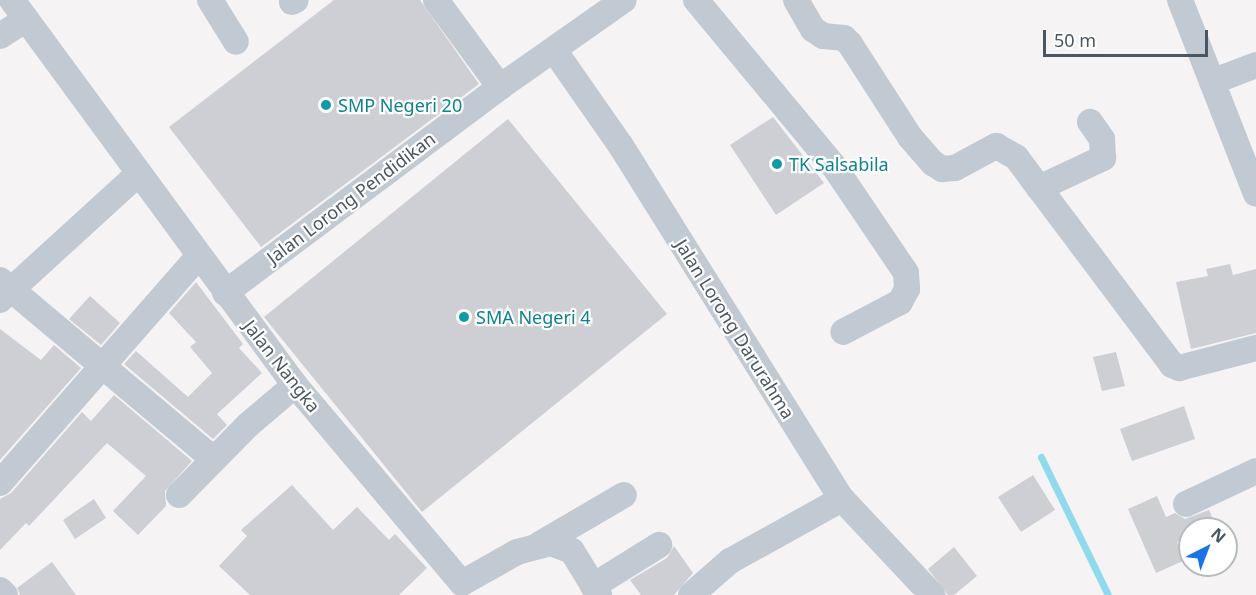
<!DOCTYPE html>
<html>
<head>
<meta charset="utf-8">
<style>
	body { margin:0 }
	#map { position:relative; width:1256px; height:595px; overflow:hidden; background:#f5f3f3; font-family:"Noto Sans",sans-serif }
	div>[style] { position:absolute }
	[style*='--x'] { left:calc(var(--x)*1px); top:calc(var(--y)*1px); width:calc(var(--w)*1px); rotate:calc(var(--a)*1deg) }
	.stream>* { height:7px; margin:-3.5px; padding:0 3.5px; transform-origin:3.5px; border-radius:3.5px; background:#90daee }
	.building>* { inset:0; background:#cdcfd5 }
	.street>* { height:26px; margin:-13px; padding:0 13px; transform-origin:13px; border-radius:13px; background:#c1cad2 }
	.dots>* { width:16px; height:16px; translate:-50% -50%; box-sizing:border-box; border:3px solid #fff; border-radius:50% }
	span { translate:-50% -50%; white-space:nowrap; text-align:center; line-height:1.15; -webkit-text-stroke:4.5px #fff; paint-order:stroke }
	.culture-label { font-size:18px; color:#0d838f }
	.left { translate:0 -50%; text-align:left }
	.street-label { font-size:18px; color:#4a5661 }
	.north { position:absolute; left:1178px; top:517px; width:60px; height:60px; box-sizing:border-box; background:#fff; border:2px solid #b7bbc0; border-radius:50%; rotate:42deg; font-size:16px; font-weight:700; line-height:24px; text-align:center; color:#4a5661 }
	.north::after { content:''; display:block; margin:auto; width:21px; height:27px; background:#1a73e8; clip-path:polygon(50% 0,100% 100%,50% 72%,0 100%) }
	.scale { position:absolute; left:1043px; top:30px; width:165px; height:27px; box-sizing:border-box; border:3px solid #4a5661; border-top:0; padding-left:8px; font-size:18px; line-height:21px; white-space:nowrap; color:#4a5661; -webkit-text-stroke:4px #fff; paint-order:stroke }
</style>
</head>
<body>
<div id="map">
	<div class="stream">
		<div style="--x:1041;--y:457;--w:153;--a:64.1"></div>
	</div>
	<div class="building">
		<div style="clip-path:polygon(334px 0,420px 0,479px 84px,261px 247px,169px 127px)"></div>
		<div style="clip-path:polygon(773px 117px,824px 183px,776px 215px,730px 145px)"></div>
		<div style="clip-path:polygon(508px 119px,667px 314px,422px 512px,264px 317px)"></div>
		<div style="clip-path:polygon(1230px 264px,1233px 275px,1256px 269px,1256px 333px,1191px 349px,1176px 282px,1208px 276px,1206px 269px)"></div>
		<div style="clip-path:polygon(196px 282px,243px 344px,239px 348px,262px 373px,217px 414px,227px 425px,213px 439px,124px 364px,136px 351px,188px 397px,212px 373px,190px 347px,196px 342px,169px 313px)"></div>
		<div style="clip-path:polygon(90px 296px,120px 323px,101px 345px,69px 319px)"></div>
		<div style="clip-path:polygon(0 329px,41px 360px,54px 345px,81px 368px,0 460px)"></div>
		<div style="clip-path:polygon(1116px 352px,1125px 386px,1102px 391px,1093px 357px)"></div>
		<div style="clip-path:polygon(114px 395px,192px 461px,165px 491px,166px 506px,138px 535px,113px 511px,146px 476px,107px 443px,29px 526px,26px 523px,0 550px,0 499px,11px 493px,82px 412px,91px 421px)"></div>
		<div style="clip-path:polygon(1184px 406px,1195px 439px,1132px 461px,1120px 429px)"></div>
		<div style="clip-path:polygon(1033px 475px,1055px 510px,1021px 532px,998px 497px)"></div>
		<div style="clip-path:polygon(292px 485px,333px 530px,357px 507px,389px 540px,395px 534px,427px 568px,399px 595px,250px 595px,219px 566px,247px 536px,241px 530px)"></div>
		<div style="clip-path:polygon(1157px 496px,1166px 517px,1175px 513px,1185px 519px,1209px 510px,1217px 529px,1190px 529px,1190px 537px,1177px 542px,1185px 560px,1156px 573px,1128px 509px)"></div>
		<div style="clip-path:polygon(94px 499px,106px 518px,75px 539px,63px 520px)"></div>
		<div style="clip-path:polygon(674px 546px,693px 573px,674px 595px,641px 595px,630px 580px,667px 558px)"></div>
		<div style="clip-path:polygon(954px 547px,977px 576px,954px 595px,948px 595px,928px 569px)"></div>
		<div style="clip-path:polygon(52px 562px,76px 595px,20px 595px,17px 588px)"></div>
	</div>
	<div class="street">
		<div style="--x:12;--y:0;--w:478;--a:53.7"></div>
		<div style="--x:295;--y:385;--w:259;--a:49.9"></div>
		<div style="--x:462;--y:583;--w:63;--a:-29.4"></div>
		<div style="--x:517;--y:552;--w:35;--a:-15"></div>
		<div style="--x:551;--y:543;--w:22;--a:21"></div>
		<div style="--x:572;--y:551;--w:52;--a:58.5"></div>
		<div style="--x:210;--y:0;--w:49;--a:58.2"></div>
		<div style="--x:436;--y:0;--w:108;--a:53.7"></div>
		<div style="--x:696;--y:0;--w:214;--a:50.3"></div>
		<div style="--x:833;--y:165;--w:130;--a:55.9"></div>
		<div style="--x:906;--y:273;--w:16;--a:86"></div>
		<div style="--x:907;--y:289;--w:15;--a:118"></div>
		<div style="--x:900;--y:302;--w:64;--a:152.2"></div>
		<div style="--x:796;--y:0;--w:34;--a:60"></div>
		<div style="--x:813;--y:29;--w:12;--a:35"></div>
		<div style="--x:823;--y:36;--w:21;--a:5"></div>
		<div style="--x:844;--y:38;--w:8;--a:45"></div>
		<div style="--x:850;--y:44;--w:111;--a:57.2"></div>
		<div style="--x:910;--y:137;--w:35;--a:49"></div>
		<div style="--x:933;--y:163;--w:11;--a:34"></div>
		<div style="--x:942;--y:169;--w:13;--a:-4"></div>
		<div style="--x:955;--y:168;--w:47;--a:-28.2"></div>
		<div style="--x:996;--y:146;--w:23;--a:29"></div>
		<div style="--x:1016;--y:157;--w:260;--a:53.1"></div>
		<div style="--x:1172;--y:365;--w:8;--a:23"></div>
		<div style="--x:1179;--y:368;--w:80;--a:-14.6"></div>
		<div style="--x:1180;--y:0;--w:208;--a:68.6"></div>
		<div style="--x:292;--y:2;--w:4;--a:-27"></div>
		<div style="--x:0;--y:36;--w:31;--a:-33"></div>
		<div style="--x:554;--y:50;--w:117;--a:55.1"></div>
		<div style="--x:621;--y:146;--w:416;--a:58"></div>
		<div style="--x:842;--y:499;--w:132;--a:46.8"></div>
		<div style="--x:1212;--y:82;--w:47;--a:-21.1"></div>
		<div style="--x:1039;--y:188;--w:71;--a:-25.1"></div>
		<div style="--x:1103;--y:158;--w:19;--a:-93"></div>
		<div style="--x:1102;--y:139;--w:21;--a:-125"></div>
		<div style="--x:0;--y:280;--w:278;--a:40"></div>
		<div style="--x:225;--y:293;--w:344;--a:-36.8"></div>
		<div style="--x:500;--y:87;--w:151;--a:-35.1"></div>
		<div style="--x:0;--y:300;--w:188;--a:-42.4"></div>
		<div style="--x:0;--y:483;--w:300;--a:-48.8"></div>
		<div style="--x:179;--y:495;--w:98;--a:-45.4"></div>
		<div style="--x:248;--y:425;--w:62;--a:-40.4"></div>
		<div style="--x:1186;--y:504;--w:77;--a:-25.2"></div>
		<div style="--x:540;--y:544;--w:97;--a:-30.3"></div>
		<div style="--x:593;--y:586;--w:78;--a:-31.8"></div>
		<div style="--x:0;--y:590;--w:7;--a:45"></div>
		<div style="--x:691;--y:595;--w:52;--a:-41.1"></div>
		<div style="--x:730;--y:561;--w:128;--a:-29"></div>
	</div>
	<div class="dots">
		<div style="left:326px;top:105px;background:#0f9aa8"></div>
		<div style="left:777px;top:164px;background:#0f9aa8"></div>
		<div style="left:464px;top:317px;background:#0f9aa8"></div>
	</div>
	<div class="culture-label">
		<span class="left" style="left:338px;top:105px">SMP Negeri 20</span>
		<span class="left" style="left:789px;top:164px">TK Salsabila</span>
		<span class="left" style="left:476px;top:317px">SMA Negeri 4</span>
	</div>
	<div class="street-label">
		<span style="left:351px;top:198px;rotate:-37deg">Jalan Lorong Pendidikan</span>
		<span style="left:735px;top:329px;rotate:58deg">Jalan Lorong Darurahma</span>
		<span style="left:282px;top:366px;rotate:52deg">Jalan Nangka</span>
	</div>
	<div class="north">N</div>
	<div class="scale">50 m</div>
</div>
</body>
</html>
